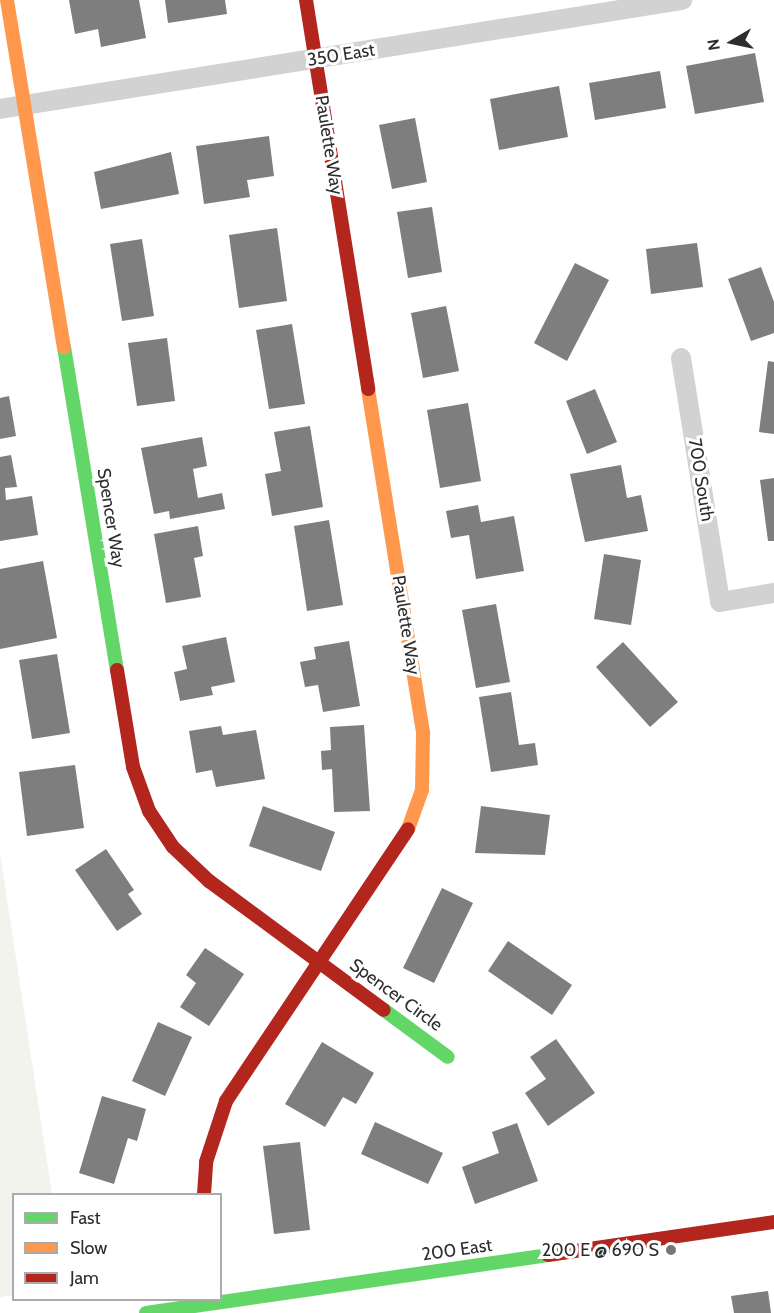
<!DOCTYPE html>
<html>
<head>
<meta charset="utf-8">
<style>
	body { margin:0 }
	#map { position:relative; width:774px; height:1313px; overflow:hidden; background:#fff; font-family:Cabin,sans-serif }
	div>[style] { position:absolute }
	[style*='--x'] { left:calc(var(--x)*1px); top:calc(var(--y)*1px); width:calc(var(--w)*1px); rotate:calc(var(--a)*1deg) }
	.green>* { inset:0; background:#f1f3ec }
	.building>* { inset:0; background:#7e7e7e }
	.street>* { height:20px; margin:-10px; padding:0 10px; transform-origin:10px; border-radius:10px; background:#d2d2d2 }
	.fast>* { height:14px; margin:-7px; padding:0 7px; transform-origin:7px; border-radius:7px; background:#63d668 }
	.slow>* { height:14px; margin:-7px; padding:0 7px; transform-origin:7px; border-radius:7px; background:#ff974d }
	.jam>* { height:14px; margin:-7px; padding:0 7px; transform-origin:7px; border-radius:7px; background:#b3261e }
	.dots>* { width:16px; height:16px; translate:-50% -50%; box-sizing:border-box; border:3px solid #fff; border-radius:50% }
	span { translate:-50% -50%; white-space:nowrap; text-align:center; line-height:1.15; -webkit-text-stroke:6px #fff; paint-order:stroke }
	.street-label { font-size:18px; color:#2d2d2d }
	.poi-label { font-size:18px; color:#2d2d2d }
	.right { translate:-100% -50%; text-align:right }
	.legend { position:absolute; left:12px; top:1193px; width:210px; height:108px; box-sizing:border-box; background:#fff; border:2px solid #ababab; margin:0; padding:8px 10px; list-style:none; font-size:18px; color:#2d2d2d }
	.legend li { display:flex; align-items:center; gap:12px; height:30px }
	.legend b { width:30px; border:2px solid #ababab }
	.north { position:absolute; left:702px; top:12px; width:60px; height:60px; -webkit-text-stroke:4px #fff; paint-order:stroke; rotate:261deg; font-size:16px; font-weight:700; line-height:24px; text-align:center; color:#2d2d2d }
	.north::after { content:''; display:block; margin:auto; width:21px; height:27px; background:#2d2d2d; clip-path:polygon(50% 0,100% 100%,50% 72%,0 100%) }
</style>
</head>
<body>
<div id="map">
	<div class="green">
		<div style="clip-path:polygon(0 853px,52px 1194px,14px 1194px,13px 1295px,0 1297px)"></div>
	</div>
	<div class="building">
		<div style="clip-path:polygon(69px 0,139px 0,146px 38px,101px 47px,98px 29px,75px 34px)"></div>
		<div style="clip-path:polygon(165px 0,225px 0,227px 14px,168px 23px)"></div>
		<div style="clip-path:polygon(755px 53px,764px 102px,695px 114px,686px 66px)"></div>
		<div style="clip-path:polygon(660px 71px,666px 108px,595px 120px,589px 83px)"></div>
		<div style="clip-path:polygon(559px 86px,568px 137px,499px 150px,490px 99px)"></div>
		<div style="clip-path:polygon(415px 118px,427px 182px,392px 189px,379px 125px)"></div>
		<div style="clip-path:polygon(269px 136px,274px 176px,247px 180px,250px 197px,204px 204px,196px 146px)"></div>
		<div style="clip-path:polygon(171px 152px,179px 194px,101px 209px,94px 172px)"></div>
		<div style="clip-path:polygon(432px 207px,442px 272px,408px 278px,397px 212px)"></div>
		<div style="clip-path:polygon(277px 228px,287px 301px,239px 308px,229px 235px)"></div>
		<div style="clip-path:polygon(142px 239px,154px 316px,122px 321px,110px 244px)"></div>
		<div style="clip-path:polygon(697px 243px,703px 287px,651px 294px,646px 249px)"></div>
		<div style="clip-path:polygon(575px 263px,609px 280px,567px 361px,534px 343px)"></div>
		<div style="clip-path:polygon(761px 267px,774px 302px,774px 333px,751px 341px,728px 279px)"></div>
		<div style="clip-path:polygon(446px 306px,459px 371px,423px 378px,411px 313px)"></div>
		<div style="clip-path:polygon(292px 324px,305px 404px,269px 409px,256px 330px)"></div>
		<div style="clip-path:polygon(167px 338px,175px 401px,137px 406px,128px 343px)"></div>
		<div style="clip-path:polygon(768px 361px,774px 362px,774px 434px,759px 432px)"></div>
		<div style="clip-path:polygon(595px 389px,617px 442px,587px 454px,566px 401px)"></div>
		<div style="clip-path:polygon(9px 396px,16px 436px,0 439px,0 398px)"></div>
		<div style="clip-path:polygon(468px 403px,481px 481px,440px 488px,427px 410px)"></div>
		<div style="clip-path:polygon(310px 426px,323px 507px,272px 516px,265px 474px,281px 471px,274px 432px)"></div>
		<div style="clip-path:polygon(202px 437px,207px 466px,193px 469px,198px 498px,222px 493px,225px 509px,170px 519px,169px 511px,154px 514px,141px 448px)"></div>
		<div style="clip-path:polygon(11px 455px,17px 487px,5px 488px,6px 500px,32px 496px,38px 535px,0 541px,0 457px)"></div>
		<div style="clip-path:polygon(621px 465px,627px 498px,641px 495px,648px 531px,585px 542px,570px 474px)"></div>
		<div style="clip-path:polygon(774px 478px,774px 541px,768px 541px,760px 480px)"></div>
		<div style="clip-path:polygon(478px 505px,481px 522px,514px 516px,524px 571px,476px 579px,469px 535px,451px 538px,446px 511px)"></div>
		<div style="clip-path:polygon(329px 520px,343px 605px,307px 611px,294px 526px)"></div>
		<div style="clip-path:polygon(198px 526px,203px 556px,194px 558px,201px 597px,166px 603px,154px 534px)"></div>
		<div style="clip-path:polygon(604px 554px,641px 560px,631px 625px,594px 619px)"></div>
		<div style="clip-path:polygon(43px 561px,57px 638px,0 649px,0 569px)"></div>
		<div style="clip-path:polygon(496px 604px,510px 682px,476px 688px,462px 610px)"></div>
		<div style="clip-path:polygon(226px 637px,235px 682px,211px 687px,213px 695px,180px 701px,174px 672px,187px 669px,182px 646px)"></div>
		<div style="clip-path:polygon(349px 641px,360px 706px,323px 712px,318px 685px,305px 687px,300px 662px,316px 659px,314px 647px)"></div>
		<div style="clip-path:polygon(623px 642px,678px 702px,650px 727px,596px 667px)"></div>
		<div style="clip-path:polygon(57px 654px,70px 733px,32px 739px,19px 660px)"></div>
		<div style="clip-path:polygon(511px 692px,519px 745px,535px 743px,538px 765px,491px 772px,479px 697px)"></div>
		<div style="clip-path:polygon(364px 725px,370px 811px,334px 812px,332px 769px,322px 770px,321px 751px,331px 750px,330px 727px)"></div>
		<div style="clip-path:polygon(221px 726px,223px 735px,256px 730px,265px 779px,216px 787px,212px 770px,196px 773px,189px 731px)"></div>
		<div style="clip-path:polygon(75px 765px,84px 828px,27px 836px,19px 772px)"></div>
		<div style="clip-path:polygon(263px 806px,335px 832px,321px 871px,249px 846px)"></div>
		<div style="clip-path:polygon(481px 806px,550px 815px,545px 855px,475px 853px)"></div>
		<div style="clip-path:polygon(106px 849px,134px 890px,128px 894px,142px 914px,117px 931px,75px 870px)"></div>
		<div style="clip-path:polygon(442px 888px,473px 903px,434px 983px,403px 968px)"></div>
		<div style="clip-path:polygon(508px 941px,572px 985px,552px 1015px,488px 971px)"></div>
		<div style="clip-path:polygon(205px 948px,244px 974px,209px 1026px,180px 1007px,196px 983px,186px 975px)"></div>
		<div style="clip-path:polygon(158px 1022px,192px 1037px,165px 1096px,132px 1081px)"></div>
		<div style="clip-path:polygon(556px 1039px,595px 1093px,548px 1126px,525px 1093px,546px 1079px,530px 1057px)"></div>
		<div style="clip-path:polygon(322px 1042px,374px 1073px,356px 1104px,343px 1097px,325px 1127px,285px 1104px)"></div>
		<div style="clip-path:polygon(102px 1096px,146px 1109px,137px 1141px,128px 1138px,114px 1184px,79px 1173px)"></div>
		<div style="clip-path:polygon(375px 1122px,443px 1153px,428px 1184px,361px 1154px)"></div>
		<div style="clip-path:polygon(517px 1123px,538px 1181px,475px 1204px,462px 1167px,499px 1153px,492px 1132px)"></div>
		<div style="clip-path:polygon(300px 1142px,310px 1230px,274px 1234px,263px 1146px)"></div>
		<div style="clip-path:polygon(768px 1291px,771px 1313px,734px 1313px,731px 1296px)"></div>
	</div>
	<div class="street">
		<div style="--x:0;--y:109;--w:691;--a:-9.08"></div>
		<div style="--x:681;--y:358;--w:247;--a:80.9"></div>
		<div style="--x:720;--y:602;--w:55;--a:-9.5"></div>
	</div>
	<div class="fast">
		<div style="--x:64;--y:347;--w:327;--a:80.7"></div>
		<div style="--x:384;--y:1010;--w:79;--a:36.3"></div>
		<div style="--x:146;--y:1313;--w:406;--a:-8.2"></div>
	</div>
	<div class="slow">
		<div style="--x:7;--y:0;--w:352;--a:80.7"></div>
		<div style="--x:368;--y:389;--w:349;--a:80.9"></div>
		<div style="--x:423;--y:734;--w:56;--a:91"></div>
		<div style="--x:422;--y:790;--w:41;--a:109.7"></div>
	</div>
	<div class="jam">
		<div style="--x:306;--y:0;--w:394;--a:80.9"></div>
		<div style="--x:117;--y:670;--w:98;--a:80.6"></div>
		<div style="--x:133;--y:767;--w:47;--a:70"></div>
		<div style="--x:149;--y:811;--w:43;--a:56.3"></div>
		<div style="--x:173;--y:847;--w:50;--a:43.4"></div>
		<div style="--x:209;--y:881;--w:217;--a:36.4"></div>
		<div style="--x:204;--y:1194;--w:32;--a:-86"></div>
		<div style="--x:206;--y:1162;--w:64;--a:-71.8"></div>
		<div style="--x:226;--y:1101;--w:327;--a:-56.2"></div>
		<div style="--x:548;--y:1255;--w:228;--a:-8.3"></div>
	</div>
	<div class="dots">
		<div style="left:671px;top:1250px;background:#767676"></div>
	</div>
	<div class="street-label">
		<span style="left:341px;top:55px;rotate:-9deg">350 East</span>
		<span style="left:329px;top:145px;rotate:81deg">Paulette Way</span>
		<span style="left:701px;top:480px;rotate:81deg">700 South</span>
		<span style="left:111px;top:518px;rotate:81deg">Spencer Way</span>
		<span style="left:406px;top:625px;rotate:81deg">Paulette Way</span>
		<span style="left:396px;top:995px;rotate:36deg">Spencer Circle</span>
		<span style="left:457px;top:1250px;rotate:-8deg">200 East</span>
	</div>
	<div class="poi-label">
		<span class="right" style="left:659px;top:1250px">200 E @ 690 S</span>
	</div>
	<ul class="legend">
	<li><b style="height:8px;background:#63d668"></b>Fast</li>
	<li><b style="height:8px;background:#ff974d"></b>Slow</li>
	<li><b style="height:8px;background:#b3261e"></b>Jam</li>
	</ul>
	<div class="north">N</div>
</div>
</body>
</html>
